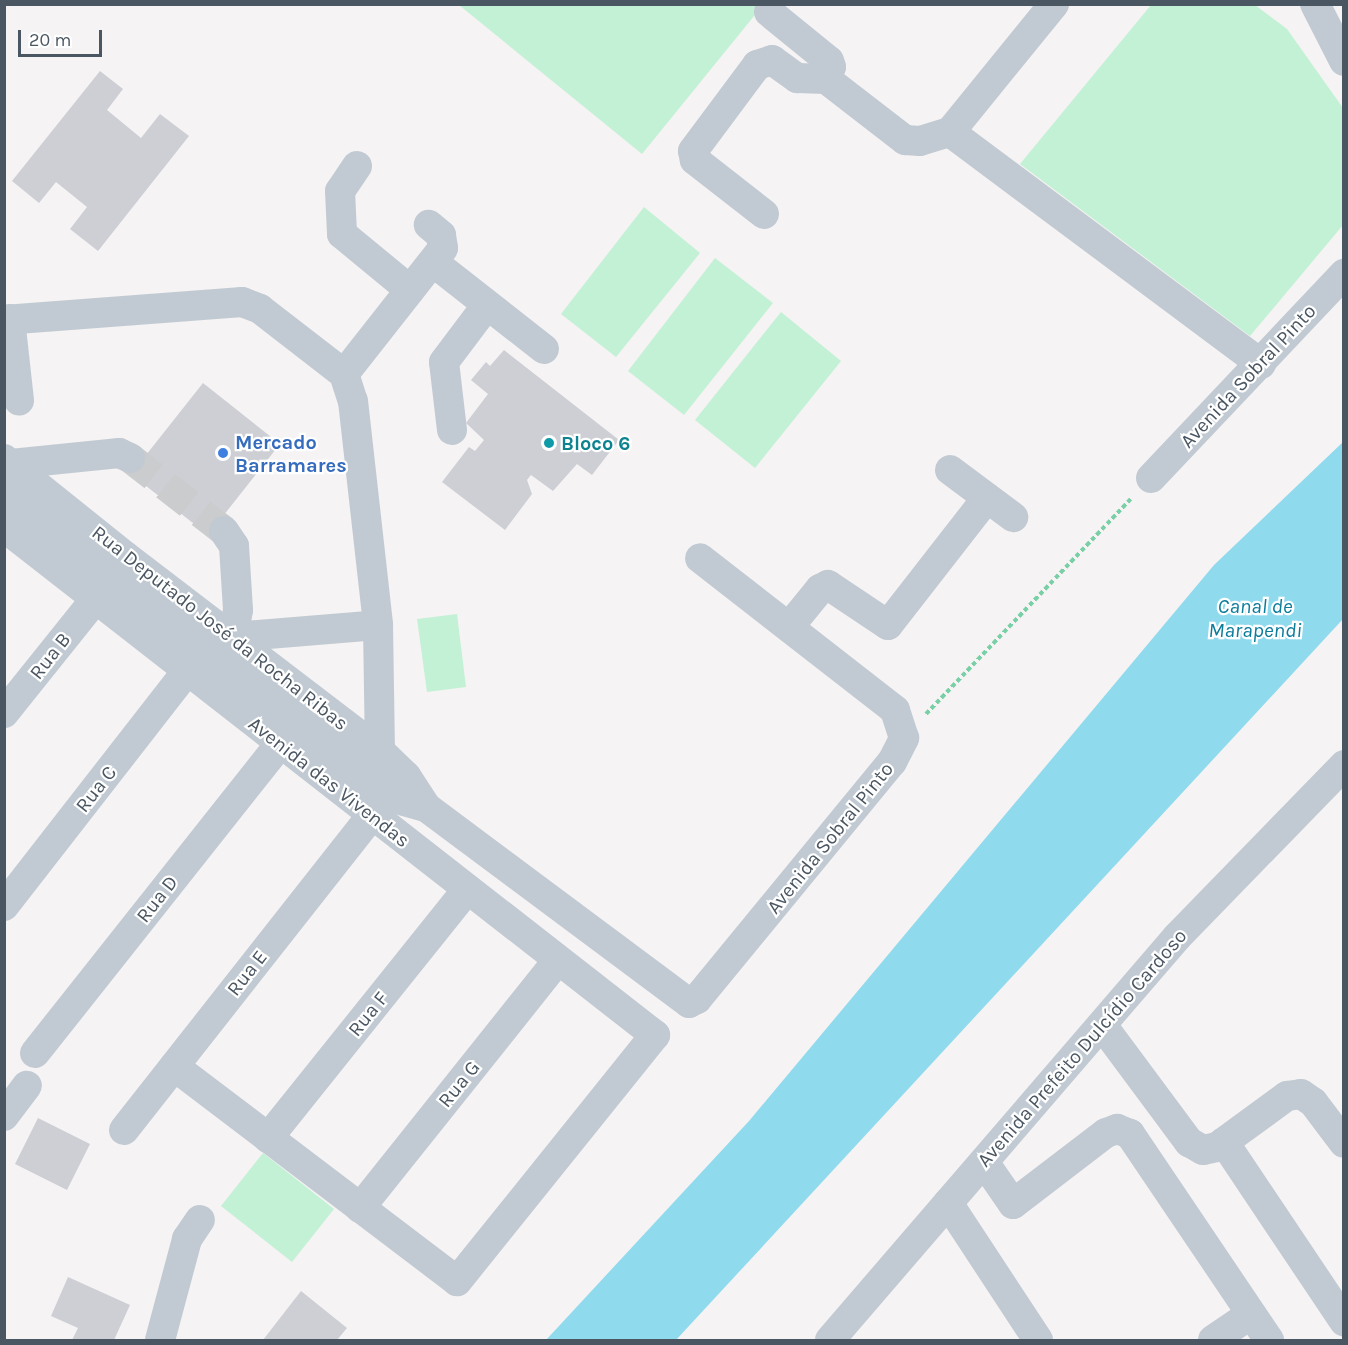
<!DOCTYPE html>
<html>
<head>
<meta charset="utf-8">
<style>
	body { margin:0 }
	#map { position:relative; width:1348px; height:1345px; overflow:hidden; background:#f5f3f3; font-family:Karla,sans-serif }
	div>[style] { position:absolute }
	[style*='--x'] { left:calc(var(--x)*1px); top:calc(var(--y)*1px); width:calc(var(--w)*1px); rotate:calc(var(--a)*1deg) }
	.green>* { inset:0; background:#c3f1d5 }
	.water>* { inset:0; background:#90daee }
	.building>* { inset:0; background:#cdcfd5 }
	.minor-tunnel>* { height:30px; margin-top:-15px; transform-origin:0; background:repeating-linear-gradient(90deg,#caccce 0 30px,transparent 0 45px) }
	.path>* { height:4px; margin-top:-2px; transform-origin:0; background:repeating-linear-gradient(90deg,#7ad0a6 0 4.5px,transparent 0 7.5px) }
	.minor>* { height:30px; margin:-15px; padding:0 15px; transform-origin:15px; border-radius:15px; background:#c1cad2 }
	.dots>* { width:16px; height:16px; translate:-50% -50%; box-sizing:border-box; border:3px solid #fff; border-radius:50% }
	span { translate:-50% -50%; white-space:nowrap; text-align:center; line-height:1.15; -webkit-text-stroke:4.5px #fff; paint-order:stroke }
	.street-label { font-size:20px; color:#4a5661 }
	.shop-label { font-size:20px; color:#366cbe; font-weight:700 }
	.left { translate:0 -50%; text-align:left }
	.culture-label { font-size:20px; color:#0d838f; font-weight:700 }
	.water-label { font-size:21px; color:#0c7c9b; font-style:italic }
	.frame { position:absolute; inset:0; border:6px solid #4a5661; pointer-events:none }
	.scale { position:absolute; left:18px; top:30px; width:84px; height:27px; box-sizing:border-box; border:3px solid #4a5661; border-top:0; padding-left:8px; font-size:18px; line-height:21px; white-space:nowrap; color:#4a5661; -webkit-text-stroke:4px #fff; paint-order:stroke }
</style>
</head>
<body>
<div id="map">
	<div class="green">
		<div style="clip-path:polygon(459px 5px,763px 5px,642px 154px)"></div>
		<div style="clip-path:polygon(1151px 5px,1255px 5px,1287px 29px,1343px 108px,1343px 225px,1250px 336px,1020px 164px)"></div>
		<div style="clip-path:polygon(644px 207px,700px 253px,616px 357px,561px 314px)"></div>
		<div style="clip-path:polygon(715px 258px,773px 303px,684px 415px,628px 371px)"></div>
		<div style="clip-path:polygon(781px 312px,841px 361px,755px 468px,695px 420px)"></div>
		<div style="clip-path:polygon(457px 614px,466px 687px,427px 692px,417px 619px)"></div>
		<div style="clip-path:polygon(263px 1153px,334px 1209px,292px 1262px,221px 1206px)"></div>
	</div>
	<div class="water">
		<div style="clip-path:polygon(1343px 442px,1343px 619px,676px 1340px,546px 1340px,749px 1121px,1214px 565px)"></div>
	</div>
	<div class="building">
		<div style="clip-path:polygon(100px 71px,123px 89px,107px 110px,141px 138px,160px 114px,189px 136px,98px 251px,70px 229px,87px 207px,56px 182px,39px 203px,12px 181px)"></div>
		<div style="clip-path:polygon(504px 350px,619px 440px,592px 475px,577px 464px,553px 491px,531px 475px,527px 480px,532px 494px,505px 530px,442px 482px,469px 447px,475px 451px,484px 440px,466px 423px,488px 394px,471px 380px,486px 362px,490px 366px)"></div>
		<div style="clip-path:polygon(203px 383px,280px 444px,208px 535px,131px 474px)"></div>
		<div style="clip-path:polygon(38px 1118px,90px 1144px,67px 1190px,15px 1164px)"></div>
		<div style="clip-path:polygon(68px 1277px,130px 1305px,114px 1340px,72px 1340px,78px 1328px,51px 1316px)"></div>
		<div style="clip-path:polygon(301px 1291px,347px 1328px,337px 1340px,263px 1340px)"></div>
	</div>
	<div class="minor-tunnel">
		<div style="--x:130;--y:458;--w:119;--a:37.8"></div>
	</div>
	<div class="path">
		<div style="--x:926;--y:714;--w:298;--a:-46.4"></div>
	</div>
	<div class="minor">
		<div style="--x:1315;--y:4;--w:64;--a:63"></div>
		<div style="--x:769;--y:12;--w:77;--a:39.2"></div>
		<div style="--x:829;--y:61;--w:6;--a:72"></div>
		<div style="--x:831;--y:67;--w:13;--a:113"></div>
		<div style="--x:950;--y:132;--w:165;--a:-50.9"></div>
		<div style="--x:357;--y:166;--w:30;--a:124"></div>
		<div style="--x:340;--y:191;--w:43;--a:87.3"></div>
		<div style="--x:342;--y:234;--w:88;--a:39.5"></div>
		<div style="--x:764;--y:214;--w:88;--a:-142"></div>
		<div style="--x:695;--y:160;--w:9;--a:-103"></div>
		<div style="--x:693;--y:151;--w:107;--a:-53.3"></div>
		<div style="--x:757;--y:65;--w:16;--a:-18"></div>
		<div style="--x:772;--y:60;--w:31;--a:36"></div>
		<div style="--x:797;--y:78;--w:29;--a:2"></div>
		<div style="--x:826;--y:79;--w:100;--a:37.7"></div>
		<div style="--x:905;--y:140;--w:15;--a:4"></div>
		<div style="--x:920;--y:141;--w:31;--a:-17"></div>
		<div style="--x:950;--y:132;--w:388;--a:36.7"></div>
		<div style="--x:433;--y:262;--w:141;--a:38.1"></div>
		<div style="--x:10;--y:319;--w:82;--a:83.7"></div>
		<div style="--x:4;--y:320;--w:239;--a:-4.3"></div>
		<div style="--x:242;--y:302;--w:19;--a:21"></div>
		<div style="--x:260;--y:309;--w:106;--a:37.7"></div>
		<div style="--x:344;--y:374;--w:28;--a:72"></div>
		<div style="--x:353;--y:401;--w:225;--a:83.6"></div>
		<div style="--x:378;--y:625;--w:126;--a:89.1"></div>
		<div style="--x:380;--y:751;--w:30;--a:134"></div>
		<div style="--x:344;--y:374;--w:160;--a:-51.8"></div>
		<div style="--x:443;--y:248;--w:13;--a:-99"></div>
		<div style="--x:441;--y:235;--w:16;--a:-140"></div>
		<div style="--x:452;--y:430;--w:68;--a:-96.7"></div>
		<div style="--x:444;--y:362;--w:71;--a:-53"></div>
		<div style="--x:4;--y:459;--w:155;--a:38.7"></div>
		<div style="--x:125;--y:556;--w:321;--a:37.4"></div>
		<div style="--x:380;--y:751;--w:36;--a:44"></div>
		<div style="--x:406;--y:776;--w:37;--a:57"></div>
		<div style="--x:426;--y:807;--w:328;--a:36.7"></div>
		<div style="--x:689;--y:1003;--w:9;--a:-27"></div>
		<div style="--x:697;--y:999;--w:307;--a:-50.6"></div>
		<div style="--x:892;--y:762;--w:27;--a:-63"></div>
		<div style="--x:904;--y:738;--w:29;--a:-108"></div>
		<div style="--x:895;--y:710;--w:247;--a:-142.1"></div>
		<div style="--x:11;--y:464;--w:109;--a:-5.8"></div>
		<div style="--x:119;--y:453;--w:12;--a:24"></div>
		<div style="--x:950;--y:470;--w:79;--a:36.7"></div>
		<div style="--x:1151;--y:478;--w:281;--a:-46.6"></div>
		<div style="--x:4;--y:493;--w:491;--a:38.2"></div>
		<div style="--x:390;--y:797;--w:37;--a:16"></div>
		<div style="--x:4;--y:527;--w:826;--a:37.97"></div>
		<div style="--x:655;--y:1035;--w:316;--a:128.8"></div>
		<div style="--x:457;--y:1281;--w:355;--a:-142.8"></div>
		<div style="--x:224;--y:531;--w:18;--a:56"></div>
		<div style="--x:234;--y:546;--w:64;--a:86.4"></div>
		<div style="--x:238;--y:610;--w:27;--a:100"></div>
		<div style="--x:233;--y:637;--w:145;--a:-4.7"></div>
		<div style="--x:789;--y:627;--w:49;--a:-50.8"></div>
		<div style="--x:820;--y:589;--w:9;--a:-27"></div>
		<div style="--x:828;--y:585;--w:72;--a:33.7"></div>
		<div style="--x:888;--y:625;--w:161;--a:-52.1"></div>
		<div style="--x:4;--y:713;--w:147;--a:-51.3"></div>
		<div style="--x:4;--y:906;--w:298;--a:-52.1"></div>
		<div style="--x:1102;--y:1025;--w:146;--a:53.4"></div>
		<div style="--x:1189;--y:1142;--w:16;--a:30"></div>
		<div style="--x:1203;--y:1150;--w:14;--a:-12"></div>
		<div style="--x:1217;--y:1147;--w:87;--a:-36.1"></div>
		<div style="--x:1287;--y:1096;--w:14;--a:-8"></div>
		<div style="--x:1301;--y:1094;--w:14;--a:34"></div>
		<div style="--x:1313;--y:1102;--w:51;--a:52.9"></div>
		<div style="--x:35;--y:1053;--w:394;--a:-51.6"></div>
		<div style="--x:4;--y:1116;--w:38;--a:-53"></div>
		<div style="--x:124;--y:1130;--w:400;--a:-51.8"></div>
		<div style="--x:268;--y:1138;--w:318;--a:-51.3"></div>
		<div style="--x:1224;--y:1142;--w:216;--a:56.2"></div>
		<div style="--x:984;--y:1162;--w:51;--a:55.4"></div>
		<div style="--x:1013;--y:1204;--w:117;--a:-37.4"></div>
		<div style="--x:1106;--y:1133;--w:12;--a:-20"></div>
		<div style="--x:1117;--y:1129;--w:14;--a:21"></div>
		<div style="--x:1130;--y:1134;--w:249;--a:56"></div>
		<div style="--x:948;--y:1203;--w:164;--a:56.7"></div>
		<div style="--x:360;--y:1208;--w:317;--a:-51.4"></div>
		<div style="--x:160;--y:1340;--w:105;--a:-75"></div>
		<div style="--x:187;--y:1239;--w:23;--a:-56"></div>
		<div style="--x:830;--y:1340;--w:532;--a:-49.27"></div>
		<div style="--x:1177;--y:937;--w:240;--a:-45.8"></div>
		<div style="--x:1213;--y:1340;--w:46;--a:-34.4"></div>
	</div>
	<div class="dots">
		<div style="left:549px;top:443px;background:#0f9aa8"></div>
		<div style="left:223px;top:453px;background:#3f7fe0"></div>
	</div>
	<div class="street-label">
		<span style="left:1248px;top:376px;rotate:-47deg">Avenida Sobral Pinto</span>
		<span style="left:220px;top:628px;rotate:38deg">Rua Deputado José da Rocha Ribas</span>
		<span style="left:50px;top:656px;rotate:-52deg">Rua B</span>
		<span style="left:329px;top:782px;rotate:38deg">Avenida das Vivendas</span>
		<span style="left:96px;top:789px;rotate:-52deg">Rua C</span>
		<span style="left:830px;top:838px;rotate:-51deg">Avenida Sobral Pinto</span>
		<span style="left:157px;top:899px;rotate:-52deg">Rua D</span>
		<span style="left:247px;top:973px;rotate:-52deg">Rua E</span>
		<span style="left:368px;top:1014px;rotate:-51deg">Rua F</span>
		<span style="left:1082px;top:1048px;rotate:-49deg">Avenida Prefeito Dulcídio Cardoso</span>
		<span style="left:459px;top:1084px;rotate:-51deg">Rua G</span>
	</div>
	<div class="shop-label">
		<span class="left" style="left:235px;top:454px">Mercado<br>Barramares</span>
	</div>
	<div class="culture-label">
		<span class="left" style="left:561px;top:443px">Bloco 6</span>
	</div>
	<div class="water-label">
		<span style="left:1255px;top:618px">Canal de<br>Marapendi</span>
	</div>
	<div class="frame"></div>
	<div class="scale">20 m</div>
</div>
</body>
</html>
